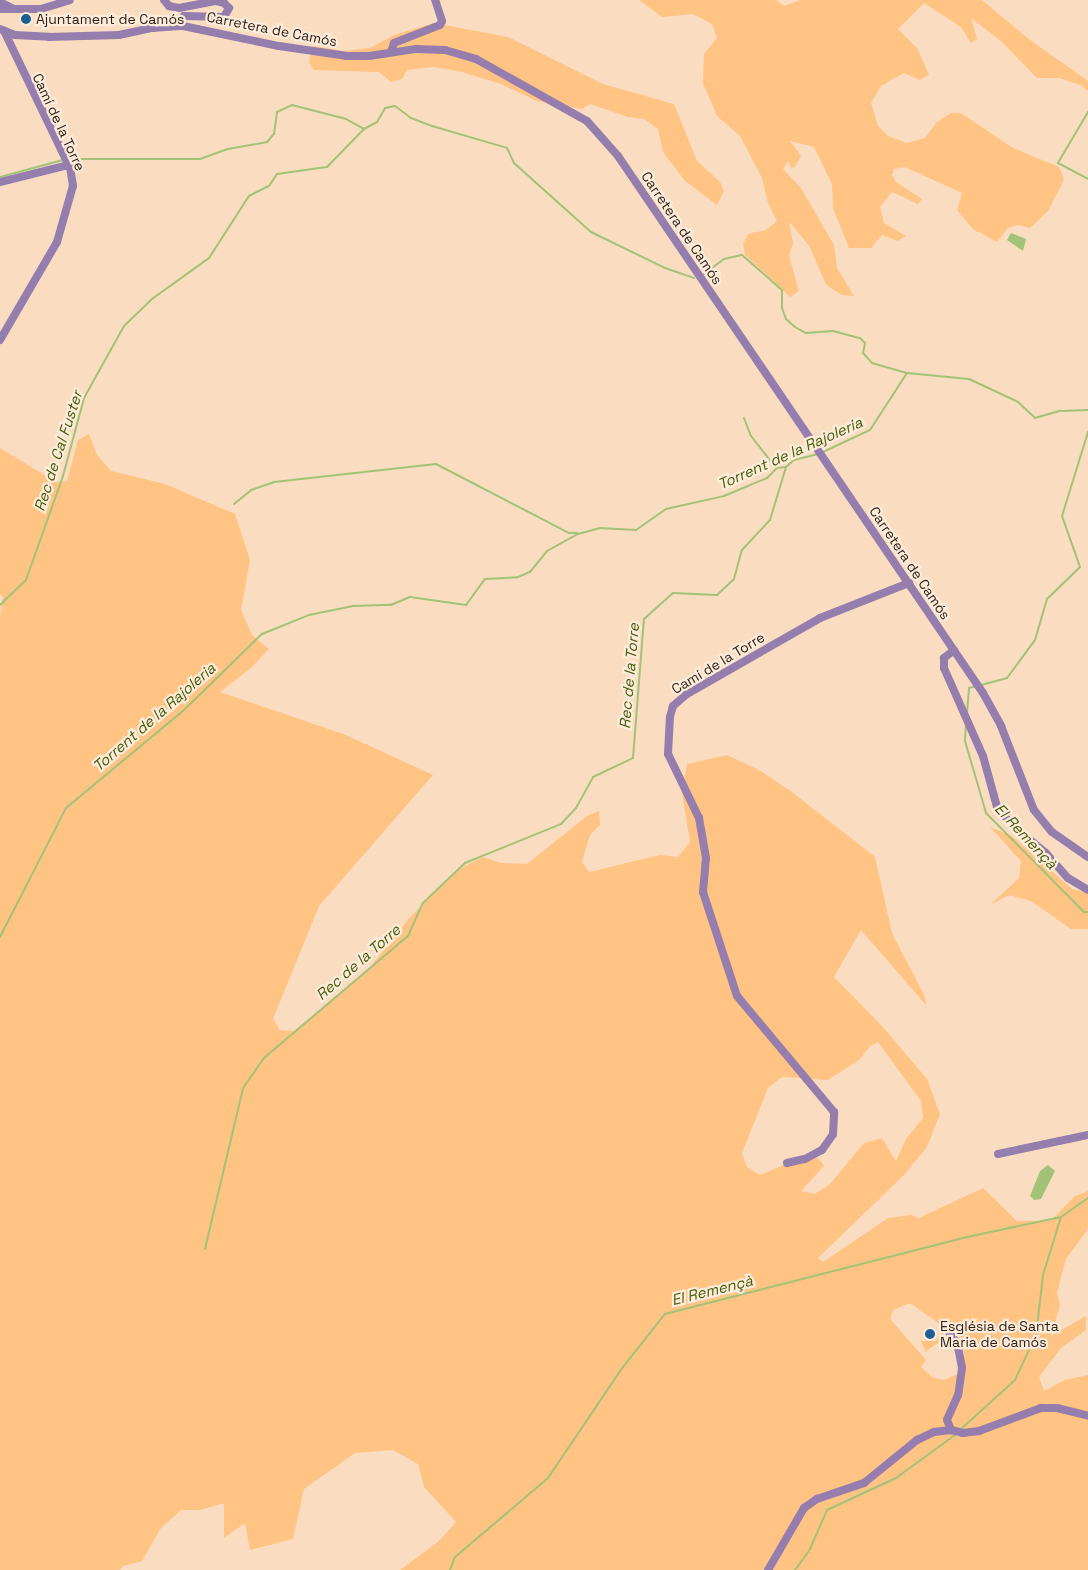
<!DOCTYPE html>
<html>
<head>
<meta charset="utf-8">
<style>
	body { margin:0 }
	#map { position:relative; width:1088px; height:1570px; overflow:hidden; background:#faddc0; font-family:"Space Grotesk",sans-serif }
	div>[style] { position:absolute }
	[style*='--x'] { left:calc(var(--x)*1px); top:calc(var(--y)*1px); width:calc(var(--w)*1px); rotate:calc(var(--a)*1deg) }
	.green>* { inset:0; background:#ffc384 }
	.water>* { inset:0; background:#a2c277 }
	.stream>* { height:2px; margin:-1px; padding:0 1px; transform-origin:1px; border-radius:1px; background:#a2c277 }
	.minor>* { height:8px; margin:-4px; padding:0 4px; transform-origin:4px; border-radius:4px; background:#957dad }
	.dots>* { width:14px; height:14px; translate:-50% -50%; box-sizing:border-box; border:2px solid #feecdb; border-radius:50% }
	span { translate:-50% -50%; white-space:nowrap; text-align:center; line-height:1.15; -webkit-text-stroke:4.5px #feecdb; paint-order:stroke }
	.poi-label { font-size:14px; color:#291e14 }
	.left { translate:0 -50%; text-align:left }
	.street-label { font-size:14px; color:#291e14 }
	.water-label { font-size:15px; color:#435e0b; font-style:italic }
</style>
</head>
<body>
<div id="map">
	<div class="green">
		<div style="clip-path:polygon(639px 0,776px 0,784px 6px,801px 0,982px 0,1030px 40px,1088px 81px,1088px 91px,1081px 85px,1059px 78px,1037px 78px,1002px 42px,971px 18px,977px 39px,971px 43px,961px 27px,924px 3px,898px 29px,917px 48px,929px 75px,919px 80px,904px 73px,881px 86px,871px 103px,878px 126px,888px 136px,907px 143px,925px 138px,937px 122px,951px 113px,961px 113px,1013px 148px,1059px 167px,1064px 179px,1059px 190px,1048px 211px,1030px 228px,1018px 225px,1008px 228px,997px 242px,973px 229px,957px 210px,962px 193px,905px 167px,894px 169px,892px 175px,896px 182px,922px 199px,918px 204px,892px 192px,880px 207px,884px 223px,906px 236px,898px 241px,882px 235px,871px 248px,849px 248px,833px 208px,832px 184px,814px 147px,790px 141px,801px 156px,795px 167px,791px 168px,788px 161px,783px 169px,801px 188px,834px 245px,837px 268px,854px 296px,842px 295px,826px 285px,810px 247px,789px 221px,793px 243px,789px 256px,799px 291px,790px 297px,745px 255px,743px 244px,748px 234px,766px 230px,777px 221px,768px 203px,762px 178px,740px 136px,717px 116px,703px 83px,704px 54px,717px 38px,712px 24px,693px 14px,662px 17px)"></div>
		<div style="clip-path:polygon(434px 23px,508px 37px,603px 84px,674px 104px,697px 161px,720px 182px,724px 191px,717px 205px,685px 181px,663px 152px,658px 129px,644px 119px,628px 117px,590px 104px,582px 109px,537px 101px,501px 84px,462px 72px,434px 67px,407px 70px,402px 79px,391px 82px,379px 72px,314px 70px,309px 63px,313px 46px,344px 51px,370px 48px,394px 35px)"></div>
		<div style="clip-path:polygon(evenodd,89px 434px,97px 455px,111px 471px,165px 484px,235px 514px,250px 560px,241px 610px,252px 635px,269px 649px,251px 668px,220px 692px,346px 735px,433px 775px,319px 906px,273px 1019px,280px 1030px,294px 1031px,367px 971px,411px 916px,459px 869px,483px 857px,501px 863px,527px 864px,587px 816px,599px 811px,600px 825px,590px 835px,582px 862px,589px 872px,660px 855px,678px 857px,690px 842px,682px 793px,687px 764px,727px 755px,759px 770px,792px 792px,875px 857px,892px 933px,925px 997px,926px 1005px,861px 930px,834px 977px,883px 1027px,927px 1079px,940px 1114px,927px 1147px,904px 1175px,818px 1258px,823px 1262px,888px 1218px,911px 1215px,919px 1218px,983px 1188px,1017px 1221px,1050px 1221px,1075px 1196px,1088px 1191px,1088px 1229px,1066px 1259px,1057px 1293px,1060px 1305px,1051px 1336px,1086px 1316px,1086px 1330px,1061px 1348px,1039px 1377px,1044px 1391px,1065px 1380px,1088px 1375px,1088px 1570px,400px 1570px,439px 1541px,456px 1522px,424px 1487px,418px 1464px,393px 1450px,355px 1453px,304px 1489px,293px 1539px,250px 1550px,245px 1523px,224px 1538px,224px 1503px,201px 1510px,181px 1510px,161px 1528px,142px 1561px,123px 1566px,120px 1570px,0 1570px,0 616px,3px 597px,0 594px,0 448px,56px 482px,67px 481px,78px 440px,89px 434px,878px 1042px,921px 1101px,923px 1118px,906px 1139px,896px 1161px,882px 1138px,864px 1143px,830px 1184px,815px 1194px,801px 1191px,824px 1166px,818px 1158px,786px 1164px,760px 1175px,747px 1167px,742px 1153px,768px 1088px,782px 1077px,828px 1080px,859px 1060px,870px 1046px,878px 1042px,89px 434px,910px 1303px,952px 1333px,956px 1331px,963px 1346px,965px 1371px,944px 1380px,932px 1377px,921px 1367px,926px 1360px,890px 1319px,893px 1310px,910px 1303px)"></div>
		<div style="clip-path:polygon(990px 827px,1012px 836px,1072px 889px,1088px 893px,1088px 929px,1071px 929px,1031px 901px,1009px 895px,990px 905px,1019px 878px,1021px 861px)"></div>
		<div style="clip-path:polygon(942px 1332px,946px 1337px,925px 1352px,921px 1341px,936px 1341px)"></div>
	</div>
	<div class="water">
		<div style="clip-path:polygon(1011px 233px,1026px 239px,1023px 251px,1007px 240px)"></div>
		<div style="clip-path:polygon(1048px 1165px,1055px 1171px,1041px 1199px,1034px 1200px,1030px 1196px,1040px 1171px)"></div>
	</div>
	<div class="stream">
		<div style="--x:1088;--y:112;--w:59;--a:120.5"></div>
		<div style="--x:1058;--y:163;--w:34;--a:28"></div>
		<div style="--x:67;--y:159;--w:133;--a:0"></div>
		<div style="--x:200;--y:159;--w:30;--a:-20"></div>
		<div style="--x:228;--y:149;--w:40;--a:-10"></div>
		<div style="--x:267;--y:142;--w:11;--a:-49"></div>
		<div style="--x:274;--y:134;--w:22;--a:-82"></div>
		<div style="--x:277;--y:112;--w:17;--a:-25"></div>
		<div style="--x:292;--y:105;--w:56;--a:14.5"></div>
		<div style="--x:346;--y:119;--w:21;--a:29"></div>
		<div style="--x:0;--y:177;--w:65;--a:-15.1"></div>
		<div style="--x:704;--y:274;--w:25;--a:-37"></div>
		<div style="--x:724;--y:259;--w:18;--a:-13"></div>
		<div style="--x:742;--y:255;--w:53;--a:41.2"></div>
		<div style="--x:782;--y:290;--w:18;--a:90"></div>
		<div style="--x:782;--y:308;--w:12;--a:70"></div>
		<div style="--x:786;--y:319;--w:12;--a:42"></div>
		<div style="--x:795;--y:327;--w:13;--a:29"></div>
		<div style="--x:806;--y:333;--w:27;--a:-4"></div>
		<div style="--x:833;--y:331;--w:28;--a:15"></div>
		<div style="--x:860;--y:338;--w:7;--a:45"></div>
		<div style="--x:865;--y:343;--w:10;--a:101"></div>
		<div style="--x:863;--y:353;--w:13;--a:48"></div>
		<div style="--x:872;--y:363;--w:36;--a:16"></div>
		<div style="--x:907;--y:373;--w:62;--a:5.5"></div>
		<div style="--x:969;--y:379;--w:54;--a:25.1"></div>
		<div style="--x:1018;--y:402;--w:23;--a:43"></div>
		<div style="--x:1035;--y:418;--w:26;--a:-16"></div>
		<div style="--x:1060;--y:411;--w:28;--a:-2"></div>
		<div style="--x:744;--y:418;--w:19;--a:69"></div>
		<div style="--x:751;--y:436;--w:41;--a:52"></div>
		<div style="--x:823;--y:452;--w:52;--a:-25.1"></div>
		<div style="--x:870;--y:430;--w:68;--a:-57"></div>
		<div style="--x:234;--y:504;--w:22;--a:-39"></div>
		<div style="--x:251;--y:490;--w:24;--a:-19"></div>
		<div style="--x:274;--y:482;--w:163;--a:-6.3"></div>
		<div style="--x:436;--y:464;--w:150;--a:27.4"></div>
		<div style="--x:569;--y:533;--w:8;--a:0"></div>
		<div style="--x:0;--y:605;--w:36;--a:-44"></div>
		<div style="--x:26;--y:580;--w:110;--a:-70.4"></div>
		<div style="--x:63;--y:476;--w:81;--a:-74.9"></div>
		<div style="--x:84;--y:398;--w:82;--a:-60.9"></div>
		<div style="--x:124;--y:326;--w:39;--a:-44"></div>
		<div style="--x:152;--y:299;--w:70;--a:-35.7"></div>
		<div style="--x:209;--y:258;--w:74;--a:-57.2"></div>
		<div style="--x:249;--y:196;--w:22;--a:-27"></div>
		<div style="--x:269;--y:186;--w:14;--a:-56"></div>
		<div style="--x:277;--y:174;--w:50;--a:-8"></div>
		<div style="--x:327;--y:167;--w:53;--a:-45.8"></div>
		<div style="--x:364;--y:129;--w:15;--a:-28"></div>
		<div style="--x:377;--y:122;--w:16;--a:-60"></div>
		<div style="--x:385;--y:108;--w:10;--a:-11"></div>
		<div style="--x:395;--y:106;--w:20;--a:37"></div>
		<div style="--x:411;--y:118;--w:22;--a:21"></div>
		<div style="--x:432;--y:126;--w:78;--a:16.3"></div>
		<div style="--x:507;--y:148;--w:17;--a:65"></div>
		<div style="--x:514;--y:163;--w:103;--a:41.9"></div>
		<div style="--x:591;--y:232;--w:82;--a:25.9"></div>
		<div style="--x:665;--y:268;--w:31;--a:19"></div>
		<div style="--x:981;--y:685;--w:27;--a:-15"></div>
		<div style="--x:1007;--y:678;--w:47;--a:-53.6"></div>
		<div style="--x:1035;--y:640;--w:43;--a:-73.7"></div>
		<div style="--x:1047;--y:599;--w:46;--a:-44.1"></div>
		<div style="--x:1080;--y:567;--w:54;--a:-109.4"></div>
		<div style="--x:1062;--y:516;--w:88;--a:-72.8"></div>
		<div style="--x:967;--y:712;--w:24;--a:-85"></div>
		<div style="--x:969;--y:688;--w:7;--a:-16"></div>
		<div style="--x:966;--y:725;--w:16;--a:94"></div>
		<div style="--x:965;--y:741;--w:75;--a:73.7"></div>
		<div style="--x:986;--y:813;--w:139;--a:45.3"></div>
		<div style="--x:1084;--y:912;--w:4;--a:0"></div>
		<div style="--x:0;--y:937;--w:145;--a:-62.9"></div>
		<div style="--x:66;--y:808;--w:153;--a:-39.7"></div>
		<div style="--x:184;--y:710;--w:109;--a:-44.3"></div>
		<div style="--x:262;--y:634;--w:51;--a:-22"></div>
		<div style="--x:309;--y:615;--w:45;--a:-11.6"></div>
		<div style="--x:353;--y:606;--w:38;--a:-2"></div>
		<div style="--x:391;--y:605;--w:21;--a:-23"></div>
		<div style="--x:410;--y:597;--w:57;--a:8.1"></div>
		<div style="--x:466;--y:605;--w:32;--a:-54"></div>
		<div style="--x:485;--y:579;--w:33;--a:-3"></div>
		<div style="--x:518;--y:577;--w:13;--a:-23"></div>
		<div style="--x:530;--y:572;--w:27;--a:-51"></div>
		<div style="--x:547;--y:551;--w:35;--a:-29"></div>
		<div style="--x:578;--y:534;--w:23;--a:-15"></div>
		<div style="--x:600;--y:528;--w:36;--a:3"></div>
		<div style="--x:636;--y:530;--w:37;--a:-35"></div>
		<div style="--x:666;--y:509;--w:59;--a:-12.6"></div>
		<div style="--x:724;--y:496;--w:47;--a:-22.7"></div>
		<div style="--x:767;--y:478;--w:14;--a:-45"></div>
		<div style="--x:777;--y:468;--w:9;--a:-6"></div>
		<div style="--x:786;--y:467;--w:11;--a:-41"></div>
		<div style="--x:794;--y:460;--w:25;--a:-14"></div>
		<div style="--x:205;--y:1249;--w:165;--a:-76.7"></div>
		<div style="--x:243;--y:1088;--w:37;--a:-55"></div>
		<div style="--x:264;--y:1058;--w:189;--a:-40.3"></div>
		<div style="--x:408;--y:936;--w:36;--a:-66"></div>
		<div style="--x:423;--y:903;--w:58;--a:-43.6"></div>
		<div style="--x:465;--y:863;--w:104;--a:-22.1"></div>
		<div style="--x:561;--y:824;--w:22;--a:-47"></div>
		<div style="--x:576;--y:808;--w:35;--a:-61"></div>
		<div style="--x:593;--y:777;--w:44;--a:-25.4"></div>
		<div style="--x:633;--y:758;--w:139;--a:-85.5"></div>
		<div style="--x:644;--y:619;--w:39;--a:-42"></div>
		<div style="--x:673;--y:593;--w:44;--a:2.6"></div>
		<div style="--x:717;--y:595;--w:23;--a:-43"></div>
		<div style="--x:734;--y:579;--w:30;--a:-75"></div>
		<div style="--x:742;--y:550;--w:41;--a:-47"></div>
		<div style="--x:770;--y:520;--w:55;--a:-73.2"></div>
		<div style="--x:960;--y:1430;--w:74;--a:-42.3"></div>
		<div style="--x:1015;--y:1380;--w:50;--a:-65"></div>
		<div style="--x:1036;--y:1335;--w:60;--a:-83.3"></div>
		<div style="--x:1043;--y:1275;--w:61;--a:-72.8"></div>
		<div style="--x:450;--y:1570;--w:14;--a:-69"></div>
		<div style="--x:455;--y:1557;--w:122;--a:-40.3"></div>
		<div style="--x:548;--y:1478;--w:134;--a:-56"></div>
		<div style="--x:623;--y:1367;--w:68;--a:-51.6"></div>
		<div style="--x:665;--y:1314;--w:317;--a:-14.3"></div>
		<div style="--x:972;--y:1236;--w:91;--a:-12.1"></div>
		<div style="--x:1061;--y:1217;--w:33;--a:-35"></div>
		<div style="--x:795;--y:1570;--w:26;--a:-54"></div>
		<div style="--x:810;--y:1549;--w:43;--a:-66.4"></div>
		<div style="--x:827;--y:1510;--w:76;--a:-24.9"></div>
		<div style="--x:896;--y:1478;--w:73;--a:-36.1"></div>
	</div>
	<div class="minor">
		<div style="--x:164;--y:0;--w:8;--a:50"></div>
		<div style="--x:169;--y:6;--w:10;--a:11"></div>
		<div style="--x:179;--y:8;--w:38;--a:-11"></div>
		<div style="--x:216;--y:1;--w:8;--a:14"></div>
		<div style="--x:224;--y:3;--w:7;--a:45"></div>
		<div style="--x:229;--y:8;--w:10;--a:119"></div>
		<div style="--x:224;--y:17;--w:40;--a:-178.6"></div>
		<div style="--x:184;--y:16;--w:13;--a:129"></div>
		<div style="--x:0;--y:2;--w:13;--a:27"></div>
		<div style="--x:0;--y:9;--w:41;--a:0"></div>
		<div style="--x:41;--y:9;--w:30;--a:-17"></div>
		<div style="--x:0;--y:29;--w:16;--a:22"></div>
		<div style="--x:15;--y:35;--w:34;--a:3"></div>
		<div style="--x:49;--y:37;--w:70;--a:-1.6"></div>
		<div style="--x:119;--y:35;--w:34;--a:-12"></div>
		<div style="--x:152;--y:28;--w:31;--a:-4"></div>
		<div style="--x:183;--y:26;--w:98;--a:11.8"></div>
		<div style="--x:279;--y:46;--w:69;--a:8.4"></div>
		<div style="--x:347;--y:56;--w:22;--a:0"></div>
		<div style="--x:369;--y:56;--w:48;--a:-8.5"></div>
		<div style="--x:416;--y:49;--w:29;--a:2"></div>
		<div style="--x:445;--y:50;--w:32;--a:16"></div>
		<div style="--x:476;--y:59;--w:127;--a:29.2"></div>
		<div style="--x:587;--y:121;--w:47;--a:48.5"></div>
		<div style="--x:618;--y:156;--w:649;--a:55.8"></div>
		<div style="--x:983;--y:693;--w:38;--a:61"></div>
		<div style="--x:1001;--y:726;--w:90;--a:68.6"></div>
		<div style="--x:1034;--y:810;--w:28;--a:51"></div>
		<div style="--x:1052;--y:832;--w:44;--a:34.8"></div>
		<div style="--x:391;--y:52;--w:9;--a:-72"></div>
		<div style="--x:394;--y:43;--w:49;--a:-21.4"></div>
		<div style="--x:440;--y:25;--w:4;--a:-63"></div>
		<div style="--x:442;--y:21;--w:22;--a:-108"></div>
		<div style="--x:0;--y:182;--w:70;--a:-14"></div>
		<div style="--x:0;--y:340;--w:113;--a:-59.8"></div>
		<div style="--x:57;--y:242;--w:58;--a:-74.1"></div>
		<div style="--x:73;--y:186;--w:18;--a:-99"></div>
		<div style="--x:70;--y:168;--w:152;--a:-115.7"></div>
		<div style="--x:954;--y:650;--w:13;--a:141"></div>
		<div style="--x:944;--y:658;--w:10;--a:90"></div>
		<div style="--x:944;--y:668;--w:96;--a:66.1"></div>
		<div style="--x:983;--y:756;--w:53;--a:74.6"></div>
		<div style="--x:997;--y:807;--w:23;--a:50"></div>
		<div style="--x:1012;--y:825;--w:44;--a:39.5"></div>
		<div style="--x:1046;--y:853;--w:33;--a:49"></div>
		<div style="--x:1068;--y:878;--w:23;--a:31"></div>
		<div style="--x:998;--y:1154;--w:92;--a:-11.9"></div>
		<div style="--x:787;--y:1163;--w:18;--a:-13"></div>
		<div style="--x:805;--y:1159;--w:19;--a:-28"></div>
		<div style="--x:822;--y:1150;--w:19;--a:-55"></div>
		<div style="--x:833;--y:1134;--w:22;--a:-87"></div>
		<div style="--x:834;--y:1112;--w:151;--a:-129.9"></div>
		<div style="--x:737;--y:996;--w:109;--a:-108.1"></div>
		<div style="--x:703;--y:892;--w:34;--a:-85"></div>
		<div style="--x:706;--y:858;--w:41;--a:-99.9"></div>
		<div style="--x:699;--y:818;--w:71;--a:-115.8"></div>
		<div style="--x:668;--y:754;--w:37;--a:-87"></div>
		<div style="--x:670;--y:717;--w:11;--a:-75"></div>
		<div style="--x:673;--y:706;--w:18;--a:-41"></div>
		<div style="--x:687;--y:694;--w:153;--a:-29.7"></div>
		<div style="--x:820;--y:618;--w:96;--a:-21.5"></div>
		<div style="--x:950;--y:1334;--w:11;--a:49"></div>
		<div style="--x:957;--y:1342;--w:26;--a:79"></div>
		<div style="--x:962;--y:1368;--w:27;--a:98"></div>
		<div style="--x:958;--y:1395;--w:27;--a:114"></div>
		<div style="--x:947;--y:1420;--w:11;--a:68"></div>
		<div style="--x:951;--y:1430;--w:12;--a:14"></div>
		<div style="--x:963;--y:1433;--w:16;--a:-7"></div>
		<div style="--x:979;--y:1431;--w:66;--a:-20.4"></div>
		<div style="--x:1041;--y:1408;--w:16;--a:0"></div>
		<div style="--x:1057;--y:1408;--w:32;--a:14"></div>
		<div style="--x:768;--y:1570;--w:72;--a:-59.9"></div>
		<div style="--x:804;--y:1508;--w:16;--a:-35"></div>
		<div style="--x:817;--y:1499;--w:50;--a:-18.8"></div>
		<div style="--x:864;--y:1483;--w:68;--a:-39.1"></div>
		<div style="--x:917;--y:1440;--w:19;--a:-25"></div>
		<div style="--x:934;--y:1432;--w:17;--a:-7"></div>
	</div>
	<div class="dots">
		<div style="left:26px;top:19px;background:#1d5f94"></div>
		<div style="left:930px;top:1334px;background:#1d5f94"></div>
	</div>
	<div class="poi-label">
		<span class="left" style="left:36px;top:19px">Ajuntament de Camós</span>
		<span class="left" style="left:940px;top:1334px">Església de Santa<br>Maria de Camós</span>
	</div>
	<div class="street-label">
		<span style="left:272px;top:29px;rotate:11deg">Carretera de Camós</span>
		<span style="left:59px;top:122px;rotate:65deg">Camí de la Torre</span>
		<span style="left:682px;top:228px;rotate:56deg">Carretera de Camós</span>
		<span style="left:910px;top:563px;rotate:56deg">Carretera de Camós</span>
		<span style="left:718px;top:663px;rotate:-31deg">Camí de la Torre</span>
	</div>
	<div class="water-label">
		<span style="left:58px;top:451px;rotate:-72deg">Rec de Cal Fuster</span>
		<span style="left:790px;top:453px;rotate:-24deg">Torrent de la Rajoleria</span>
		<span style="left:629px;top:676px;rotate:-85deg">Rec de la Torre</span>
		<span style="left:154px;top:717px;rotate:-41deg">Torrent de la Rajoleria</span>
		<span style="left:1026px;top:836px;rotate:47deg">El Remençà</span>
		<span style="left:358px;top:962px;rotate:-41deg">Rec de la Torre</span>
		<span style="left:712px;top:1290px;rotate:-14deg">El Remençà</span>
	</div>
</div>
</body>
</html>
